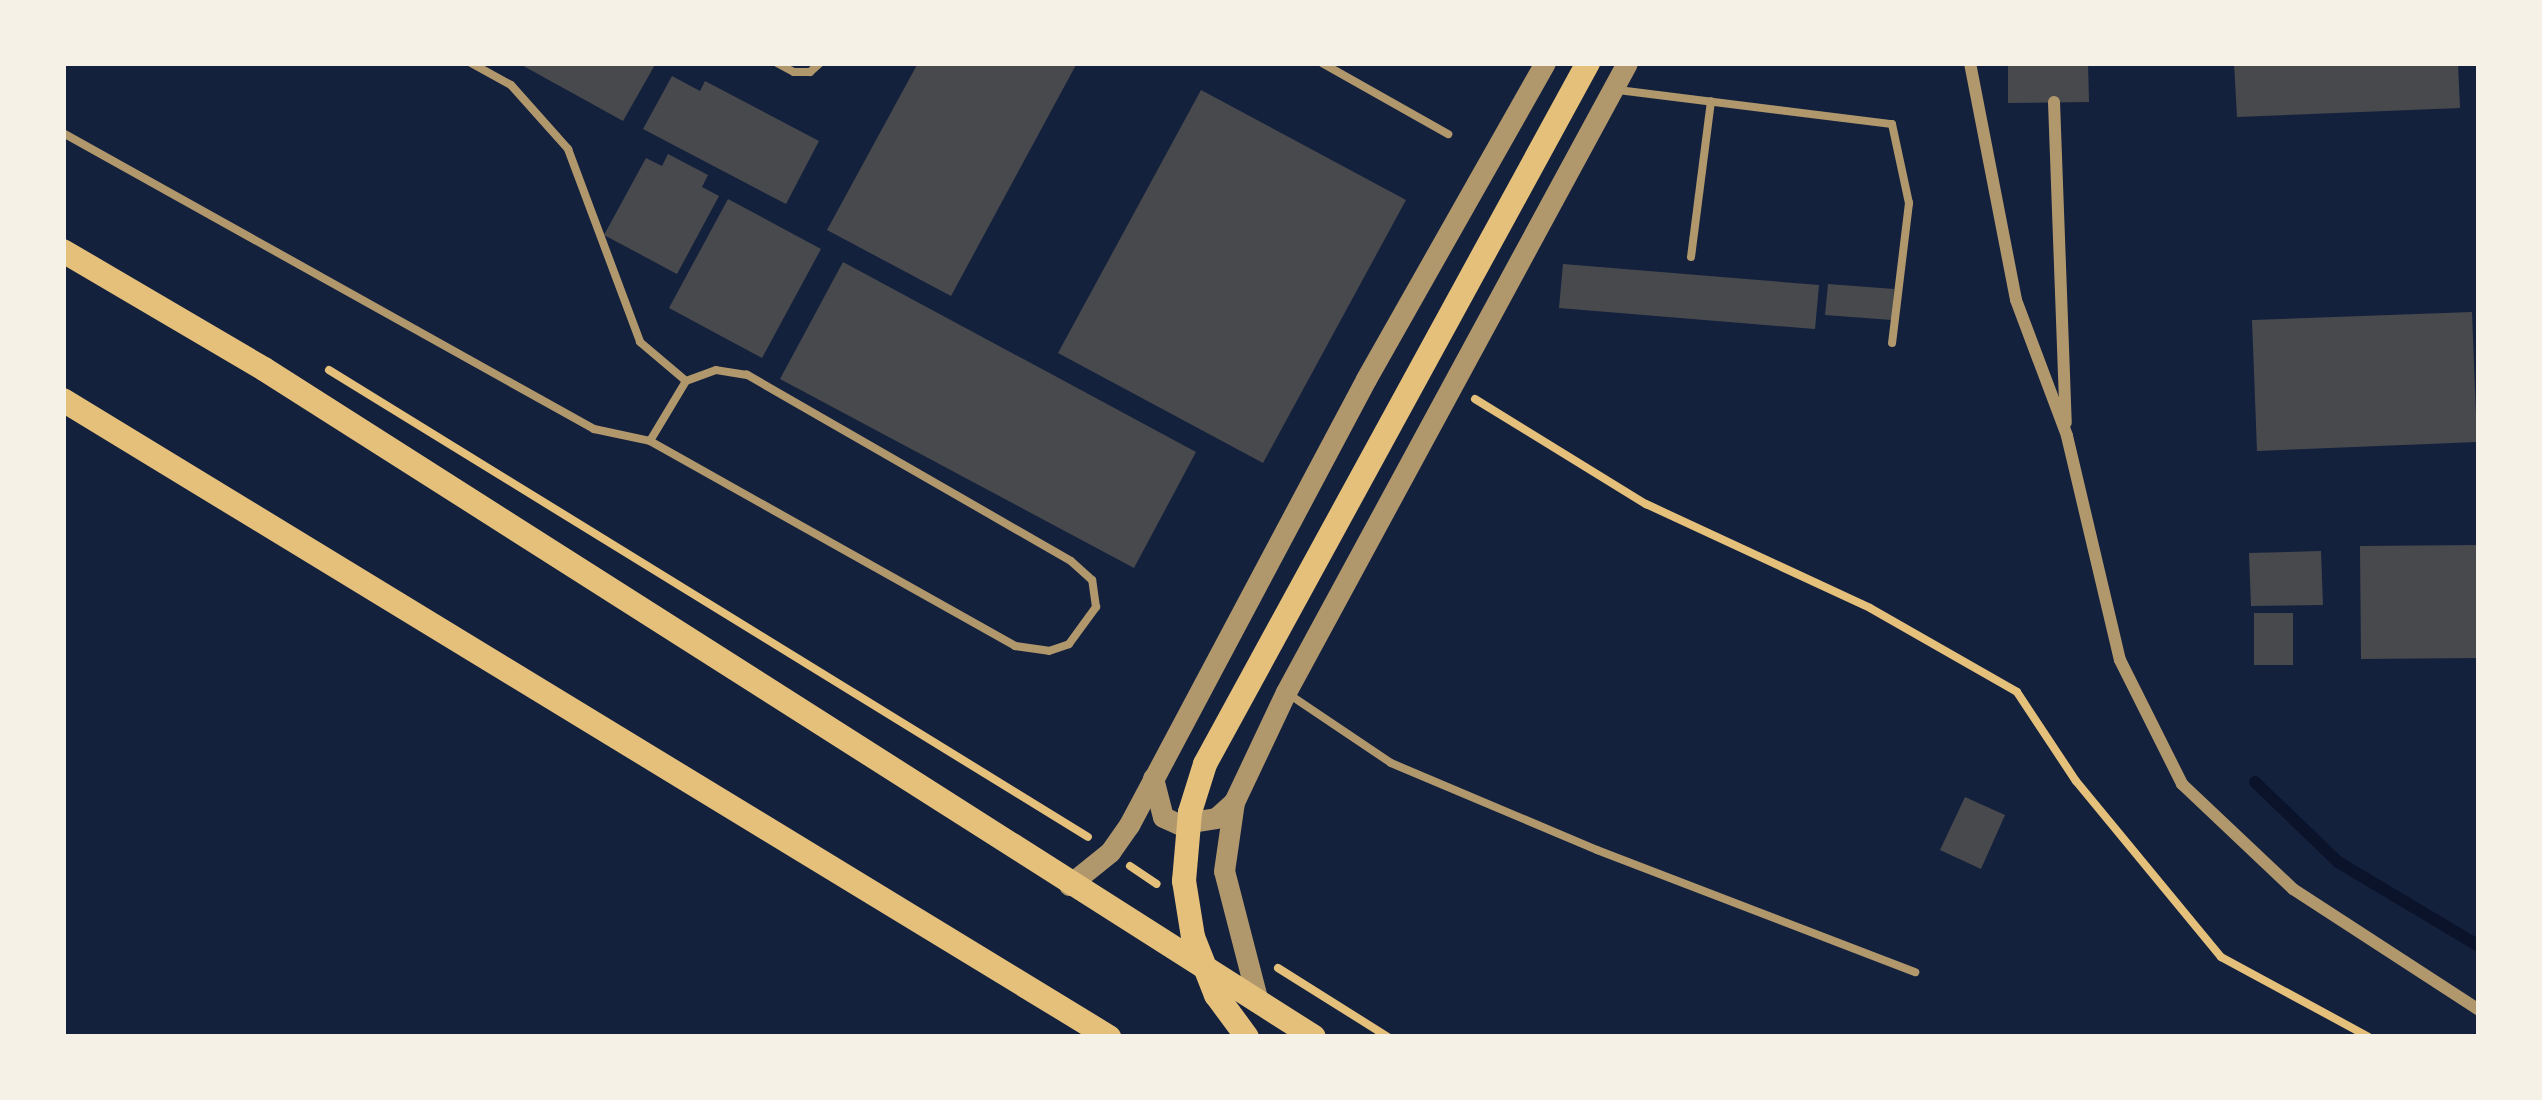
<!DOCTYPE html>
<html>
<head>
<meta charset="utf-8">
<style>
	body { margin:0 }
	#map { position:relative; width:2542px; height:1100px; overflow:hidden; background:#14213d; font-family:"IBM Plex Sans",sans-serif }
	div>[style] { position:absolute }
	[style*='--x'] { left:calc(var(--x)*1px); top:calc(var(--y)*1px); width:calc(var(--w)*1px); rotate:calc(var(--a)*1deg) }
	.stream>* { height:12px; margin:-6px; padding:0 6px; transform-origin:6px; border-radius:6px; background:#0b132b }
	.building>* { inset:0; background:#48494c }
	.path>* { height:8px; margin:-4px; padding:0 4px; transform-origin:4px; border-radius:4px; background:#e5c07b }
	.service>* { height:8px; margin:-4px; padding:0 4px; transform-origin:4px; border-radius:4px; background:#b1986c }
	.minor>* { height:12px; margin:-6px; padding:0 6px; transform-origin:6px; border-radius:6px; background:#b1986c }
	.tertiary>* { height:21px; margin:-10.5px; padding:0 10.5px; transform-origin:10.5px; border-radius:10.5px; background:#b1986c }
	.secondary>* { height:24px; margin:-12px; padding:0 12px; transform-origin:12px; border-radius:12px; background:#e5c07b }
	span { translate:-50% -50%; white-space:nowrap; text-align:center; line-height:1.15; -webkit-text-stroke:12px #f6f1e7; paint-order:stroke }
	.frame { position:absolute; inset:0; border:66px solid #f6f1e7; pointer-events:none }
</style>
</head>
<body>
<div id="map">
	<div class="stream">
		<div style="--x:2255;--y:782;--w:115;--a:43.9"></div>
		<div style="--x:2338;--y:862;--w:164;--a:30.8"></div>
	</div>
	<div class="building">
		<div style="clip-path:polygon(518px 63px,656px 63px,623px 121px)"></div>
		<div style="clip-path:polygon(918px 63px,1077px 63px,951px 296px,827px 230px)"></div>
		<div style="clip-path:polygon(2008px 63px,2088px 63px,2089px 102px,2008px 103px)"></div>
		<div style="clip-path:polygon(2234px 63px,2458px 63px,2460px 108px,2237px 117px)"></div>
		<div style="clip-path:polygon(672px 76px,700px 91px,705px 81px,819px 141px,786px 204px,643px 129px)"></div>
		<div style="clip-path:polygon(1201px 90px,1406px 200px,1263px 463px,1058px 353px)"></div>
		<div style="clip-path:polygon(668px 154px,708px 175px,702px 187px,719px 196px,677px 274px,604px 235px,646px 158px,662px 166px)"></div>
		<div style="clip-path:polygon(728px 199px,821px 249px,762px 358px,669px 308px)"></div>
		<div style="clip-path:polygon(843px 262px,1196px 452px,1134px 568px,780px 379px)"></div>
		<div style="clip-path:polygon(1563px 264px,1819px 285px,1815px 329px,1559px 308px)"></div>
		<div style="clip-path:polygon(1828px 284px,1894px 289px,1892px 320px,1825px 315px)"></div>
		<div style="clip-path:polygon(2472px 312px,2477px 442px,2257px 451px,2252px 320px)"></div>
		<div style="clip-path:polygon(2479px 545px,2479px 658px,2361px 659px,2360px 546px)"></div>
		<div style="clip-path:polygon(2321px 551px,2323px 605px,2251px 606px,2249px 553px)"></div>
		<div style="clip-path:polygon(2254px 613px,2293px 613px,2293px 665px,2254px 665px)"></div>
		<div style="clip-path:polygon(1965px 797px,2005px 815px,1981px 869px,1940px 850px)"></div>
	</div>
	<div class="path">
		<div style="--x:329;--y:370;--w:891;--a:31.6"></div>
		<div style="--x:1475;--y:399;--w:201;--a:31.6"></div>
		<div style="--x:1646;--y:504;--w:247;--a:24.9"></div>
		<div style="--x:1870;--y:608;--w:169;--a:29.7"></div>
		<div style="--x:2017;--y:692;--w:107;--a:56.5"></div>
		<div style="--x:2076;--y:781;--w:228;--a:50.5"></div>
		<div style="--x:2221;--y:957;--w:168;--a:28.4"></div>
		<div style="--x:1130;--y:866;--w:32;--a:34"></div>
		<div style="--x:1278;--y:968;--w:130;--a:32.1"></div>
	</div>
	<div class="service">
		<div style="--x:471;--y:63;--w:46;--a:28.8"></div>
		<div style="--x:511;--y:85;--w:86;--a:48.3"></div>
		<div style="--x:568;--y:149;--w:206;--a:69.5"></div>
		<div style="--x:640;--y:342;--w:60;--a:40.3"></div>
		<div style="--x:777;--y:63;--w:19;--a:28"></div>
		<div style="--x:794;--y:72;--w:16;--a:0"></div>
		<div style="--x:810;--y:72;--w:13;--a:-42"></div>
		<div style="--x:1322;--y:63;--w:145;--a:29.4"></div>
		<div style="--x:1618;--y:90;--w:276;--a:7.1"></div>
		<div style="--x:1892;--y:124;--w:81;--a:77.9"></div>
		<div style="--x:1909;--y:203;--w:141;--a:96.9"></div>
		<div style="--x:63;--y:133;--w:608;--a:29.14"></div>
		<div style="--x:594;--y:429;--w:57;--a:12.1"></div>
		<div style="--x:650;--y:441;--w:419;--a:29.3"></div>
		<div style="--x:1015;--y:646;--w:34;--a:8"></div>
		<div style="--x:1049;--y:651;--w:21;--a:-19"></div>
		<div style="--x:1069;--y:644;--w:46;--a:-53.9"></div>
		<div style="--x:1096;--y:607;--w:27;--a:-98"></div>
		<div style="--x:1092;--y:580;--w:28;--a:-138"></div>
		<div style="--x:1071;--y:561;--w:374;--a:-150.1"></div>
		<div style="--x:747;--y:375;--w:31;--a:-171"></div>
		<div style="--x:716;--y:370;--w:32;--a:160"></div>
		<div style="--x:686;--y:381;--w:70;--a:121"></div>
		<div style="--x:1691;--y:257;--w:157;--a:-82.7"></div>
		<div style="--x:1287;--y:693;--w:125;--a:33.9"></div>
		<div style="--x:1391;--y:763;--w:224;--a:22.9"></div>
		<div style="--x:1597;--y:850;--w:341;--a:21"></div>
	</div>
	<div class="minor">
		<div style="--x:1970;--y:63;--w:241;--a:79"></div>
		<div style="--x:2016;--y:300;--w:145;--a:69.4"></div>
		<div style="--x:2067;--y:436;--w:230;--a:76.7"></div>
		<div style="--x:2120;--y:660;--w:139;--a:63.4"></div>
		<div style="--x:2182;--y:784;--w:153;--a:43.4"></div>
		<div style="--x:2293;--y:889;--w:222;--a:33"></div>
		<div style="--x:2054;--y:102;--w:321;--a:87.9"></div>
	</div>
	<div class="tertiary">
		<div style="--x:1153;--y:778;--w:40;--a:75.6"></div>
		<div style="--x:1163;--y:817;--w:17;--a:24"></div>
		<div style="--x:1179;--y:824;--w:37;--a:-9"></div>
		<div style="--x:1216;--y:818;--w:24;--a:-42"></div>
		<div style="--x:1069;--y:885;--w:53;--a:-38.8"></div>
		<div style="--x:1110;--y:852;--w:33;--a:-55"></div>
		<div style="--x:1129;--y:825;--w:505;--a:-62.01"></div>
		<div style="--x:1366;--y:379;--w:363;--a:-60.5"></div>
		<div style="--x:1258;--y:1002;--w:135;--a:-104.5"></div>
		<div style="--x:1224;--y:871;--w:70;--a:-81.8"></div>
		<div style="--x:1234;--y:802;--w:122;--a:-64.7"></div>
		<div style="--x:1286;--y:692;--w:715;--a:-61.54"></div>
	</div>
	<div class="secondary">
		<div style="--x:63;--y:251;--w:233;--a:30.4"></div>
		<div style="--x:264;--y:369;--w:1244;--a:32.46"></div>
		<div style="--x:63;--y:400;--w:1225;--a:31.34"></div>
		<div style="--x:1247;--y:1037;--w:52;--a:-126.4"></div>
		<div style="--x:1216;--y:995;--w:62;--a:-111.6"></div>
		<div style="--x:1193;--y:937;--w:57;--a:-99.1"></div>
		<div style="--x:1184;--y:881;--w:69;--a:-85"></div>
		<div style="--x:1190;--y:812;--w:50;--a:-72.6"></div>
		<div style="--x:1205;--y:764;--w:799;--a:-61.35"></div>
	</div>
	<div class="frame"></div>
</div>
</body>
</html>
